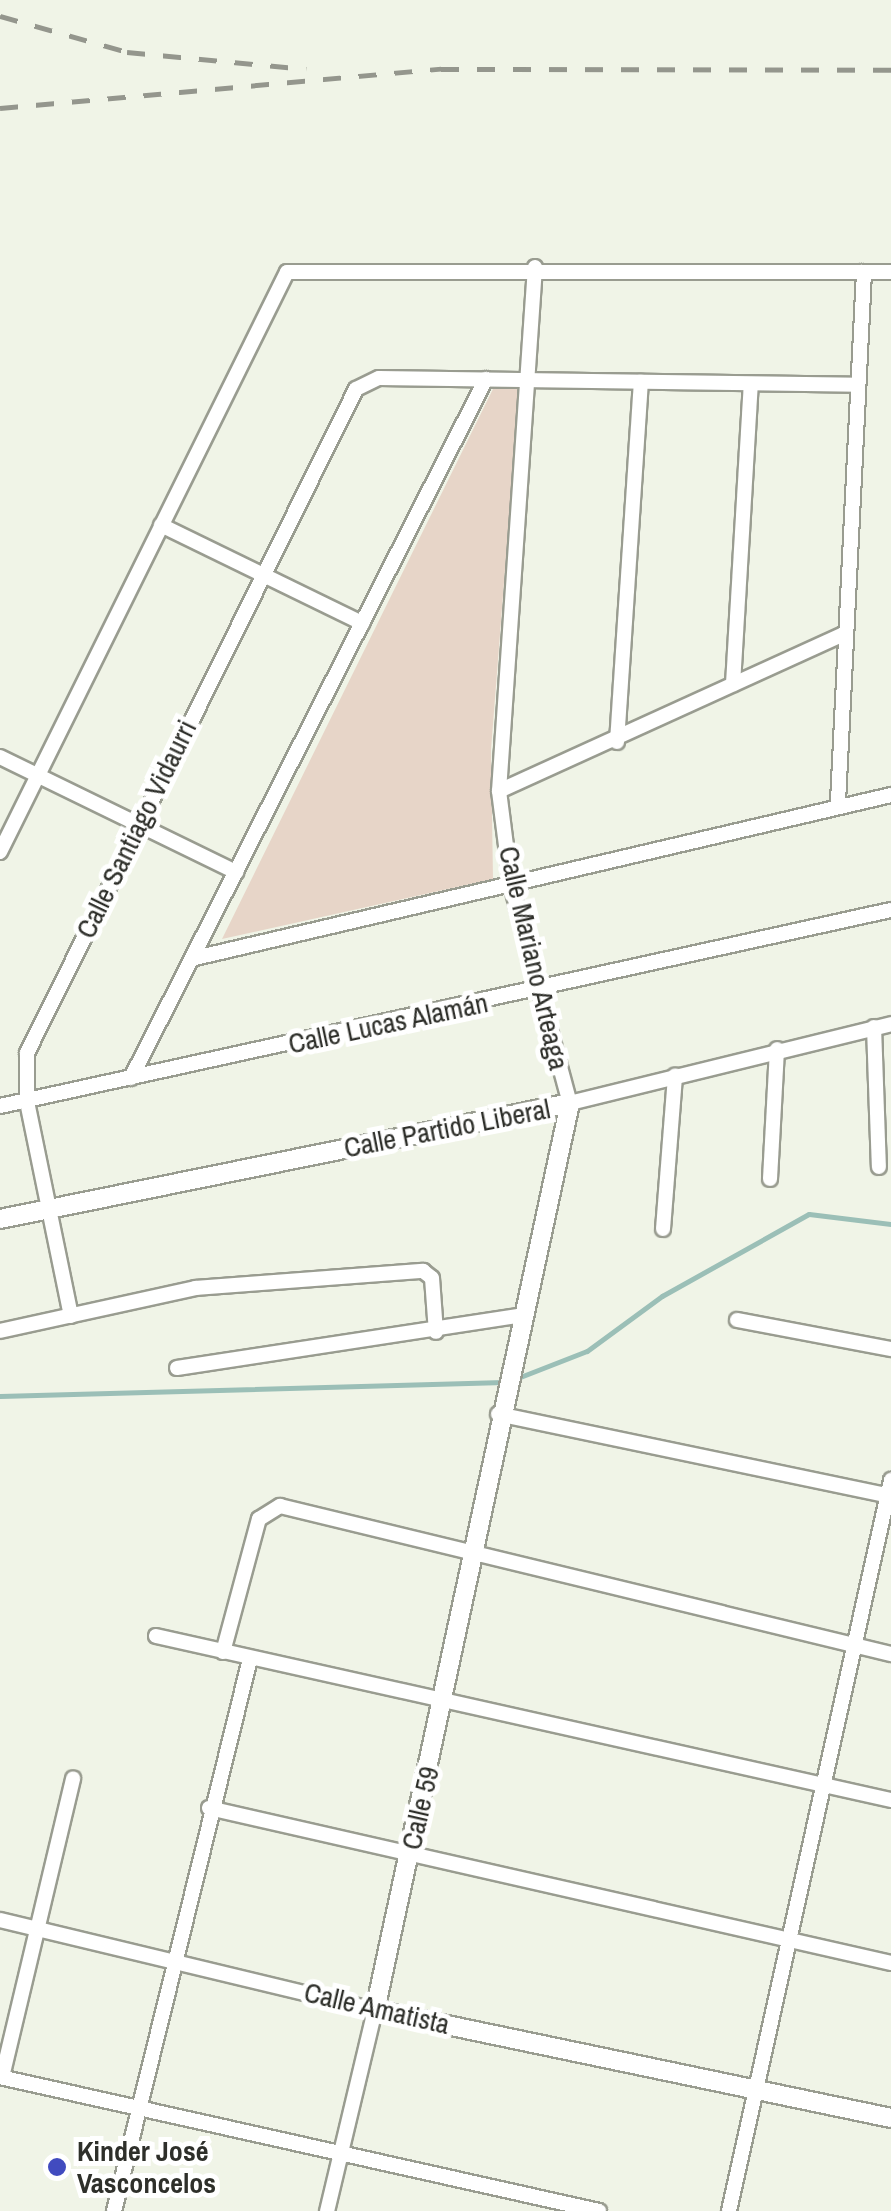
<!DOCTYPE html>
<html>
<head>
<meta charset="utf-8">
<style>
	body { margin:0 }
	#map { position:relative; width:891px; height:2211px; overflow:hidden; background:#f0f4e7; font-family:"Archivo Narrow",sans-serif }
	div>[style] { position:absolute }
	[style*='--x'] { left:calc(var(--x)*1px); top:calc(var(--y)*1px); width:calc(var(--w)*1px); rotate:calc(var(--a)*1deg) }
	.green>* { inset:0; background:#e7d5c8 }
	.stream>* { height:5px; margin:-2.5px; padding:0 2.5px; transform-origin:2.5px; border-radius:2.5px; background:#9bbfb7 }
	.roads { filter:drop-shadow(2px 0 #999c90) drop-shadow(-2px 0 #999c90) drop-shadow(0 2px #999c90) drop-shadow(0 -2px #999c90) }
	.minor>* { height:14px; margin:-7px; padding:0 7px; transform-origin:7px; border-radius:7px; background:#fff }
	.tertiary>* { height:18px; margin:-9px; padding:0 9px; transform-origin:9px; border-radius:9px; background:#fff }
	.rail>* { height:5px; margin-top:-2.5px; transform-origin:0; background:repeating-linear-gradient(90deg,#94968d 0 18px,transparent 0 36px) }
	.dots>* { width:28px; height:28px; translate:-50% -50%; box-sizing:border-box; border:5px solid #fff; border-radius:50% }
	span { translate:-50% -50%; white-space:nowrap; text-align:center; line-height:1.15; -webkit-text-stroke:10px #fff; paint-order:stroke }
	.street-label { font-size:28px; color:#2e2f2a }
	.poi-label { font-size:28px; color:#2e2f2a; font-weight:700 }
	.left { translate:0 -50%; text-align:left }
</style>
</head>
<body>
<div id="map">
	<div class="green">
		<div style="clip-path:polygon(493px 389px,519px 389px,491px 750px,493px 879px,222px 939px)"></div>
	</div>
	<div class="stream">
		<div style="--x:515;--y:1379;--w:77;--a:-21.3"></div>
		<div style="--x:587;--y:1351;--w:93;--a:-36.3"></div>
		<div style="--x:662;--y:1296;--w:168;--a:-29.2"></div>
		<div style="--x:809;--y:1214;--w:83;--a:7"></div>
		<div style="--x:0;--y:1396;--w:504;--a:-1.59"></div>
	</div>
	<div class="roads">
		<div class="minor">
			<div style="--x:535;--y:267;--w:525;--a:93.93"></div>
			<div style="--x:499;--y:791;--w:95;--a:82.7"></div>
			<div style="--x:511;--y:885;--w:226;--a:74.9"></div>
			<div style="--x:570;--y:1103;--w:331;--a:-13.8"></div>
			<div style="--x:161;--y:525;--w:224;--a:26"></div>
			<div style="--x:733;--y:684;--w:300;--a:-86.6"></div>
			<div style="--x:617;--y:742;--w:361;--a:-86.2"></div>
			<div style="--x:0;--y:757;--w:263;--a:26"></div>
			<div style="--x:499;--y:791;--w:377;--a:-24.5"></div>
			<div style="--x:838;--y:802;--w:531;--a:-87.19"></div>
			<div style="--x:0;--y:852;--w:647;--a:-63.67"></div>
			<div style="--x:287;--y:272;--w:604;--a:0"></div>
			<div style="--x:195;--y:958;--w:715;--a:-13.18"></div>
			<div style="--x:874;--y:1027;--w:140;--a:88"></div>
			<div style="--x:131;--y:1078;--w:784;--a:-63.08"></div>
			<div style="--x:0;--y:1106;--w:912;--a:-12.41"></div>
			<div style="--x:770;--y:1179;--w:130;--a:-86.9"></div>
			<div style="--x:663;--y:1229;--w:154;--a:-85.5"></div>
			<div style="--x:71;--y:1316;--w:219;--a:-101.6"></div>
			<div style="--x:27;--y:1101;--w:48;--a:-90"></div>
			<div style="--x:27;--y:1053;--w:741;--a:-63.64"></div>
			<div style="--x:356;--y:389;--w:25;--a:-26"></div>
			<div style="--x:379;--y:378;--w:479;--a:0.8"></div>
			<div style="--x:737;--y:1320;--w:157;--a:10.7"></div>
			<div style="--x:0;--y:1331;--w:200;--a:-12.4"></div>
			<div style="--x:195;--y:1288;--w:229;--a:-4.3"></div>
			<div style="--x:423;--y:1271;--w:11;--a:38"></div>
			<div style="--x:432;--y:1278;--w:54;--a:85.8"></div>
			<div style="--x:177;--y:1368;--w:345;--a:-8.7"></div>
			<div style="--x:498;--y:1414;--w:401;--a:11.8"></div>
			<div style="--x:156;--y:1636;--w:753;--a:12.58"></div>
			<div style="--x:223;--y:1652;--w:138;--a:-74.9"></div>
			<div style="--x:259;--y:1519;--w:25;--a:-32"></div>
			<div style="--x:280;--y:1506;--w:629;--a:13.62"></div>
			<div style="--x:209;--y:1808;--w:699;--a:12.8"></div>
			<div style="--x:0;--y:1920;--w:386;--a:13.5"></div>
			<div style="--x:375;--y:2010;--w:207;--a:103.4"></div>
			<div style="--x:0;--y:2077;--w:614;--a:12.61"></div>
			<div style="--x:2;--y:2077;--w:307;--a:-76.6"></div>
			<div style="--x:114;--y:2211;--w:569;--a:-76.16"></div>
			<div style="--x:729;--y:2211;--w:749;--a:-77.5"></div>
		</div>
		<div class="tertiary">
			<div style="--x:0;--y:1219;--w:582;--a:-11.5"></div>
			<div style="--x:570;--y:1103;--w:928;--a:102.13"></div>
			<div style="--x:375;--y:2010;--w:527;--a:11.82"></div>
		</div>
	</div>
	<div class="rail">
		<div style="--x:0;--y:16;--w:132;--a:15.8"></div>
		<div style="--x:127;--y:52;--w:180;--a:5.4"></div>
		<div style="--x:0;--y:108;--w:443;--a:-5.1"></div>
		<div style="--x:441;--y:69;--w:450;--a:0.1"></div>
	</div>
	<div class="dots">
		<div style="left:57px;top:2167px;background:#414bbf"></div>
	</div>
	<div class="street-label">
		<span style="left:136px;top:829px;rotate:-64deg">Calle Santiago Vidaurri</span>
		<span style="left:534px;top:958px;rotate:77deg">Calle Mariano Arteaga</span>
		<span style="left:388px;top:1023px;rotate:-12deg">Calle Lucas Alamán</span>
		<span style="left:447px;top:1128px;rotate:-11deg">Calle Partido Liberal</span>
		<span style="left:420px;top:1808px;rotate:-77deg">Calle 59</span>
		<span style="left:377px;top:2008px;rotate:13deg">Calle Amatista</span>
	</div>
	<div class="poi-label">
		<span class="left" style="left:77px;top:2167px">Kinder José<br>Vasconcelos</span>
	</div>
</div>
</body>
</html>
